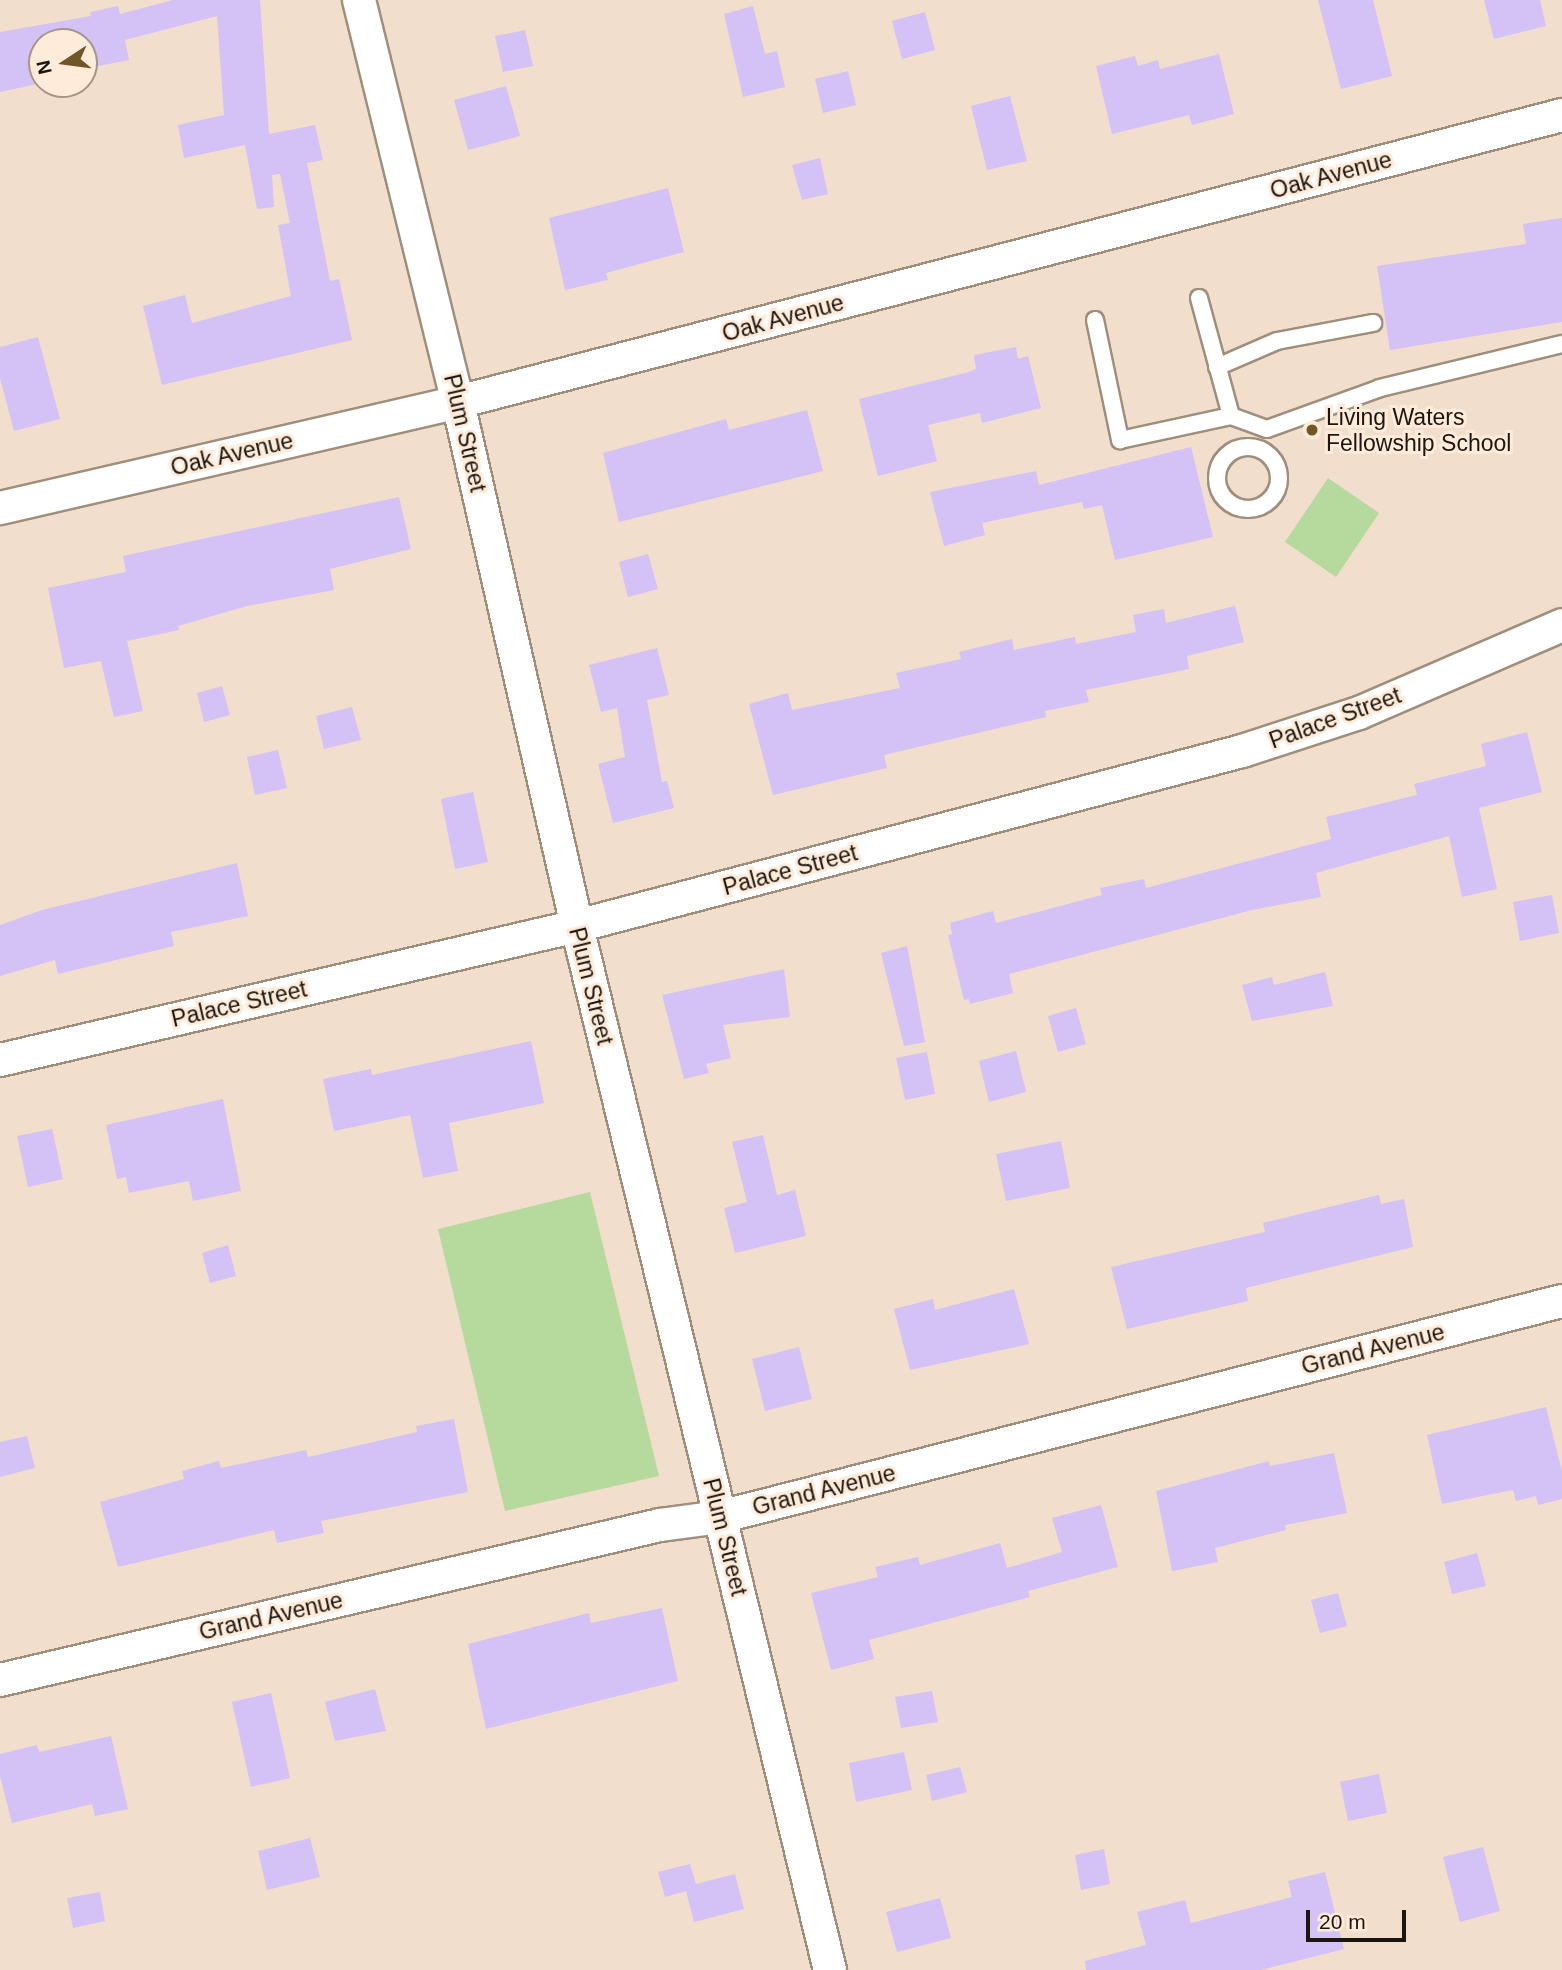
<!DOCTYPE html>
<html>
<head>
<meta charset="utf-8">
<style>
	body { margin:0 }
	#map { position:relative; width:1562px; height:1970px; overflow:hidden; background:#f2decc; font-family:Helvetica,sans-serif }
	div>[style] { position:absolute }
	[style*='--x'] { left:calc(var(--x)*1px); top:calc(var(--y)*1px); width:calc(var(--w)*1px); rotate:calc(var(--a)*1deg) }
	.green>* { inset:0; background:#b6d99e }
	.building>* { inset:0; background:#d4c1f5 }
	.roads { filter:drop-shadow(2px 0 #a08e7d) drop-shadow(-2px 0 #a08e7d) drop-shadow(0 2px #a08e7d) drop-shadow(0 -2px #a08e7d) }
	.service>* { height:16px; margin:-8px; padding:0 8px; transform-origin:8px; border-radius:8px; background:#fff }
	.service>.ring { margin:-8px; padding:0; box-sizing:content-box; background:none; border:16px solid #fff; border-radius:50% }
	.minor>* { height:32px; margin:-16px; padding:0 16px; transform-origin:16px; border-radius:16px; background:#fff }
	.dots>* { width:19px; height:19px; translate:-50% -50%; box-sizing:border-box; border:4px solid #ffebd9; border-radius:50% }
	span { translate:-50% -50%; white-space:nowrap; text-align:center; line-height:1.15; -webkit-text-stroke:6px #ffebd9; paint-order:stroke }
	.street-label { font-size:23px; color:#1c1610 }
	.poi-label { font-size:23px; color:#1c1610 }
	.left { translate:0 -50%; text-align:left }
	.north { position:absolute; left:28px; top:28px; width:70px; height:70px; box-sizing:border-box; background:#ffebd9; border:2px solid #a49689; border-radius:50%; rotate:257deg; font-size:19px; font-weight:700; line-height:28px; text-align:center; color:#1c1610 }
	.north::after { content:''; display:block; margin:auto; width:24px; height:32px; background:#715728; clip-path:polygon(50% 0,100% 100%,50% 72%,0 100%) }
	.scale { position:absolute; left:1306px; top:1910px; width:100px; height:32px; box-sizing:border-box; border:4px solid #1c1610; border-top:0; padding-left:9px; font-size:21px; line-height:24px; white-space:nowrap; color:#1c1610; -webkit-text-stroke:5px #ffebd9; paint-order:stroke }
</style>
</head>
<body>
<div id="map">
	<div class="green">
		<div style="clip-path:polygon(1328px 478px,1379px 513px,1336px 577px,1285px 542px)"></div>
		<div style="clip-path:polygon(590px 1192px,659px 1476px,505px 1511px,438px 1229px)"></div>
	</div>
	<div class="building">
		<div style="clip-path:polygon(173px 0,260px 0,269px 134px,315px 125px,323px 160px,307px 163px,330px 281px,339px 279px,352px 340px,162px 385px,143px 306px,185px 295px,192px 323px,291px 296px,278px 225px,290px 223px,280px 174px,272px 175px,274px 207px,257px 209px,245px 145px,184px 158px,178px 125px,224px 115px,217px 16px,125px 40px,129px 60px,84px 69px,84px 42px,42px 42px,42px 83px,0 92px,0 32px,91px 16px,90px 12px,118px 6px,120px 14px)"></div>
		<div style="clip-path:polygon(1318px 0,1373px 0,1392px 76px,1341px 89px)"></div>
		<div style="clip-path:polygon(1484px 0,1540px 0,1546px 26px,1494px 39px)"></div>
		<div style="clip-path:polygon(753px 6px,765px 54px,777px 51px,785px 87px,743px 97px,724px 14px)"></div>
		<div style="clip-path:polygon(925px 12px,935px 50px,902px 59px,892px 21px)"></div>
		<div style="clip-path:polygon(525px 30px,533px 66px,503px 72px,495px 36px)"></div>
		<div style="clip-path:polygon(1219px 54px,1234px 114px,1192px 125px,1189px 115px,1112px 134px,1096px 66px,1135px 56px,1138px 66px,1158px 60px,1160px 69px)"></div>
		<div style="clip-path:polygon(848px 71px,856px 105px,823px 113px,815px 79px)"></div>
		<div style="clip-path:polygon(506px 86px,520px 136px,468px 150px,454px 100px)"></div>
		<div style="clip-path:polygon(1010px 96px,1027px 161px,987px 170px,971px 106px)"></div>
		<div style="clip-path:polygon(820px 158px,828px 194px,802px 200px,792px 165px)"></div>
		<div style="clip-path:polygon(668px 188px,684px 252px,606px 273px,608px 280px,565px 290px,549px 218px)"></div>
		<div style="clip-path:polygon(1562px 218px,1562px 322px,1390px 350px,1377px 266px,1526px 244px,1523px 224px)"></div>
		<div style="clip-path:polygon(38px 337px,60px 419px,14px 431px,0 378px,0 347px)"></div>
		<div style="clip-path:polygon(1016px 347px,1018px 359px,1028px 356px,1041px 408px,982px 423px,980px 413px,928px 425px,937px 461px,878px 476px,859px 399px,969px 372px,976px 369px,974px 355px)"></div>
		<div style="clip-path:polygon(807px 410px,823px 471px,619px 522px,603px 453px,726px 419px,729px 430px)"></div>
		<div style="clip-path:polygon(1191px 447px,1213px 537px,1115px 560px,1102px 505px,1084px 509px,1082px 502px,982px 523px,985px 535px,944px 546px,930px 492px,1036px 471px,1039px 485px)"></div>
		<div style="clip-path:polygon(399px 497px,411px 549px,330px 569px,334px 590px,247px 606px,178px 626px,179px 630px,127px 641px,143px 711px,114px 717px,101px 661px,64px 668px,48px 588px,126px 572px,123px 556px)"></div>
		<div style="clip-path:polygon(648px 554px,658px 589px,628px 597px,619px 562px)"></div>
		<div style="clip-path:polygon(1235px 606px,1244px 642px,1187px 656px,1189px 669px,1086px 690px,1089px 702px,1045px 711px,1046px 717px,884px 755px,887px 768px,773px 795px,749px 704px,788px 693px,792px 710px,900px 688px,896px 673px,961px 659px,959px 652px,1012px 639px,1014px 650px,1075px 637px,1076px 644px,1136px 632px,1133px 615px,1164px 609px,1166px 623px)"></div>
		<div style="clip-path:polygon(657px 648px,669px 695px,647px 700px,662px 782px,667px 781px,674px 808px,613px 823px,598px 764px,625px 757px,617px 708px,601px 712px,589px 665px)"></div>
		<div style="clip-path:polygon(222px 686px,230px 715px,204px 722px,197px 693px)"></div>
		<div style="clip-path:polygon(352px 707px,361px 740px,324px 749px,316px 716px)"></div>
		<div style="clip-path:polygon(1527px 732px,1542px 792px,1479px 808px,1497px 889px,1462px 897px,1449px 836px,1316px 873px,1321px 897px,1252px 910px,1009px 974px,1013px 993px,970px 1004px,969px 999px,964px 1000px,948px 935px,952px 934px,950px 923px,993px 911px,996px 923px,1102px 895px,1100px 888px,1144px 879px,1146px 888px,1331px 839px,1326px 817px,1417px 795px,1414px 784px,1486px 766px,1481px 744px)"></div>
		<div style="clip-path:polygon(278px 750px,287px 788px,255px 795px,247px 757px)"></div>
		<div style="clip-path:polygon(473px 792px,488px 862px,455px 869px,441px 799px)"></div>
		<div style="clip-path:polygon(237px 863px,248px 916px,171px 932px,174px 946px,58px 974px,55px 960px,0 976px,0 925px,42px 910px)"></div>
		<div style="clip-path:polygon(1552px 895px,1559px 933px,1520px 941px,1513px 902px)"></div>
		<div style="clip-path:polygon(907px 946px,925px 1042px,904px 1046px,881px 953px)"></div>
		<div style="clip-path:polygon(784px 969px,790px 1017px,723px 1025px,731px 1058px,706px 1064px,709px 1073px,684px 1079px,662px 995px)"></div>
		<div style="clip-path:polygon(1325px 972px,1333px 1006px,1252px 1021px,1242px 985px,1272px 977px,1274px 985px)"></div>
		<div style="clip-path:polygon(1076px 1008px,1086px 1044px,1058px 1052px,1048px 1016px)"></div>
		<div style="clip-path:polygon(531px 1041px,544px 1103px,449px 1123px,458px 1171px,423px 1178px,410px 1115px,334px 1131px,323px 1079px,371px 1069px,372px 1075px)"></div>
		<div style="clip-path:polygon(1016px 1051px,1026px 1092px,989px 1102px,979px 1061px)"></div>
		<div style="clip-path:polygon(927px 1052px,935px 1094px,905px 1100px,896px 1058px)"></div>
		<div style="clip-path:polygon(223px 1099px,241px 1191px,193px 1201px,189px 1181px,129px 1193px,126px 1177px,117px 1179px,106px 1125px)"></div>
		<div style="clip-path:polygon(52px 1129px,63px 1179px,28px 1187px,17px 1136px)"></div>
		<div style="clip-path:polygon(763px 1135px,777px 1195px,795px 1190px,806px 1236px,735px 1253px,724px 1208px,747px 1202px,732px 1142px)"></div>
		<div style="clip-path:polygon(1061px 1141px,1070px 1188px,1006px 1201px,996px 1154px)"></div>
		<div style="clip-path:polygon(1379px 1195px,1381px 1204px,1404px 1199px,1413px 1247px,1246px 1288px,1248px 1301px,1127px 1329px,1111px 1267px,1265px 1232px,1263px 1223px)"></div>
		<div style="clip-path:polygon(228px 1245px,236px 1276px,210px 1283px,202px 1253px)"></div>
		<div style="clip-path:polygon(1014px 1289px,1029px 1344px,910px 1370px,894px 1309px,933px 1299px,935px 1310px)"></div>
		<div style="clip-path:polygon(799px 1347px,812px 1399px,765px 1411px,752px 1359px)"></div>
		<div style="clip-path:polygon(1546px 1407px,1562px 1472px,1562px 1499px,1538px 1505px,1536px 1496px,1516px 1501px,1513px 1490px,1442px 1504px,1427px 1435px)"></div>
		<div style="clip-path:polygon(454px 1419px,468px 1492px,321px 1521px,324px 1533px,277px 1543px,274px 1530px,118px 1567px,100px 1502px,184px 1479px,182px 1471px,219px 1461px,221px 1468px,306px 1450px,308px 1457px,417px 1432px,416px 1426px)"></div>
		<div style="clip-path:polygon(27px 1436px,35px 1468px,0 1477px,0 1442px)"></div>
		<div style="clip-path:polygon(1334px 1453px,1347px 1513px,1285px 1525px,1286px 1530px,1215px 1548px,1218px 1562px,1172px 1571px,1156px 1491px,1269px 1461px,1270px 1466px)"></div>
		<div style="clip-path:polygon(1101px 1505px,1118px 1567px,1028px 1591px,1030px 1597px,869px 1640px,874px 1659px,831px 1670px,811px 1593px,878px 1577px,875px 1567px,918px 1557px,920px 1565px,1000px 1543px,1007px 1568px,1062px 1552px,1052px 1518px)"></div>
		<div style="clip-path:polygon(1477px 1553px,1486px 1586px,1452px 1594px,1444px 1562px)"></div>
		<div style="clip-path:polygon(1338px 1593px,1347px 1626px,1320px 1633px,1311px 1600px)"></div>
		<div style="clip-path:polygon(662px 1608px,678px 1681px,486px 1729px,468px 1644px,589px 1613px,591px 1623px)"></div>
		<div style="clip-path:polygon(375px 1689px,386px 1731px,335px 1741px,325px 1702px)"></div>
		<div style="clip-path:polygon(932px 1691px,938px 1722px,901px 1728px,895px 1697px)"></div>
		<div style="clip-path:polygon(271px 1693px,290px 1778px,251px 1787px,232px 1702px)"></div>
		<div style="clip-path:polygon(111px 1736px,128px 1809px,95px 1816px,92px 1804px,12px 1823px,0 1776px,0 1754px,37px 1745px,39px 1752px)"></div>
		<div style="clip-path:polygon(904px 1752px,912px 1790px,856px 1802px,849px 1763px)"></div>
		<div style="clip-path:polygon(960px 1767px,967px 1792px,932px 1801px,926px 1775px)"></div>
		<div style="clip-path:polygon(1379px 1774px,1387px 1813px,1348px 1821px,1340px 1782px)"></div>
		<div style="clip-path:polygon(310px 1838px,320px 1877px,267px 1890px,258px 1851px)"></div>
		<div style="clip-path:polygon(1483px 1847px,1500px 1911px,1460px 1922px,1443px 1857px)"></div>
		<div style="clip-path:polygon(1104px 1849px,1110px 1884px,1081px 1890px,1075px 1855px)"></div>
		<div style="clip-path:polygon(690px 1864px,696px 1884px,735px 1874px,744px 1909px,694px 1922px,686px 1891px,665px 1897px,658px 1872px)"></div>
		<div style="clip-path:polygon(1325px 1872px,1344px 1949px,1261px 1970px,1086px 1970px,1085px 1961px,1146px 1945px,1137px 1912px,1185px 1900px,1191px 1923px,1292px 1897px,1288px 1881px)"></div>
		<div style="clip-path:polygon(100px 1892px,105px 1921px,73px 1928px,67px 1898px)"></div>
		<div style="clip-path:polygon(940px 1898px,951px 1938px,897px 1952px,886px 1912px)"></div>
	</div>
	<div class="roads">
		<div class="service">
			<div style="--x:1199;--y:298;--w:122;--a:74.8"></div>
			<div style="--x:1231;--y:416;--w:38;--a:20"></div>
			<div style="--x:1267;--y:429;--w:120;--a:-19.9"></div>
			<div style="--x:1380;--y:388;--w:187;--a:-13.6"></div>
			<div style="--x:1095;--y:320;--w:123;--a:78.2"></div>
			<div style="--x:1120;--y:440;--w:114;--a:-12.2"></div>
			<div style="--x:1217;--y:367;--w:65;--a:-23.4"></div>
			<div style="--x:1277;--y:341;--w:98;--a:-10.6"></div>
			<div class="ring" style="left:1217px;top:447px;width:46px;height:46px"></div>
		</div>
		<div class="minor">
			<div style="--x:359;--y:0;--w:414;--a:76.2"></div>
			<div style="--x:458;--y:402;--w:537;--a:77.21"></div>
			<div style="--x:577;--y:926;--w:1074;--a:76.38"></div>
			<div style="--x:0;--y:508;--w:470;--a:-13"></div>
			<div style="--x:458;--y:402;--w:1141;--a:-14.57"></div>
			<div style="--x:0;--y:1060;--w:592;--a:-13.07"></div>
			<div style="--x:577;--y:926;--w:688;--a:-14.74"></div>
			<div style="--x:1242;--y:751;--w:123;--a:-18"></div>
			<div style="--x:1359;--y:713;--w:221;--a:-23.4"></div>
			<div style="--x:0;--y:1680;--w:678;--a:-13.22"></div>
			<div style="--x:660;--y:1525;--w:61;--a:-7.6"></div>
			<div style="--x:720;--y:1517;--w:869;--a:-14.39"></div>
		</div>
	</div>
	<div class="dots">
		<div style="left:1312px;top:430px;background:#715728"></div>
	</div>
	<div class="street-label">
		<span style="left:1331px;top:175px;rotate:-15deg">Oak Avenue</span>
		<span style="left:783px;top:318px;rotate:-15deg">Oak Avenue</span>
		<span style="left:465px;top:433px;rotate:77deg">Plum Street</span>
		<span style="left:232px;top:454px;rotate:-13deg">Oak Avenue</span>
		<span style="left:1335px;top:718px;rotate:-20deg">Palace Street</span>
		<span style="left:790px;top:870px;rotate:-15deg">Palace Street</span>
		<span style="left:591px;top:986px;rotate:76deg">Plum Street</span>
		<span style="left:239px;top:1004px;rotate:-13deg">Palace Street</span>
		<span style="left:1373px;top:1349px;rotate:-14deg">Grand Avenue</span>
		<span style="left:824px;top:1490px;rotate:-14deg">Grand Avenue</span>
		<span style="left:725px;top:1537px;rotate:76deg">Plum Street</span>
		<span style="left:271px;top:1616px;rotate:-13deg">Grand Avenue</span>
	</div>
	<div class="poi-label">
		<span class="left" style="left:1326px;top:430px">Living Waters<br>Fellowship School</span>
	</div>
	<div class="north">N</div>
	<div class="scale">20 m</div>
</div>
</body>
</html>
